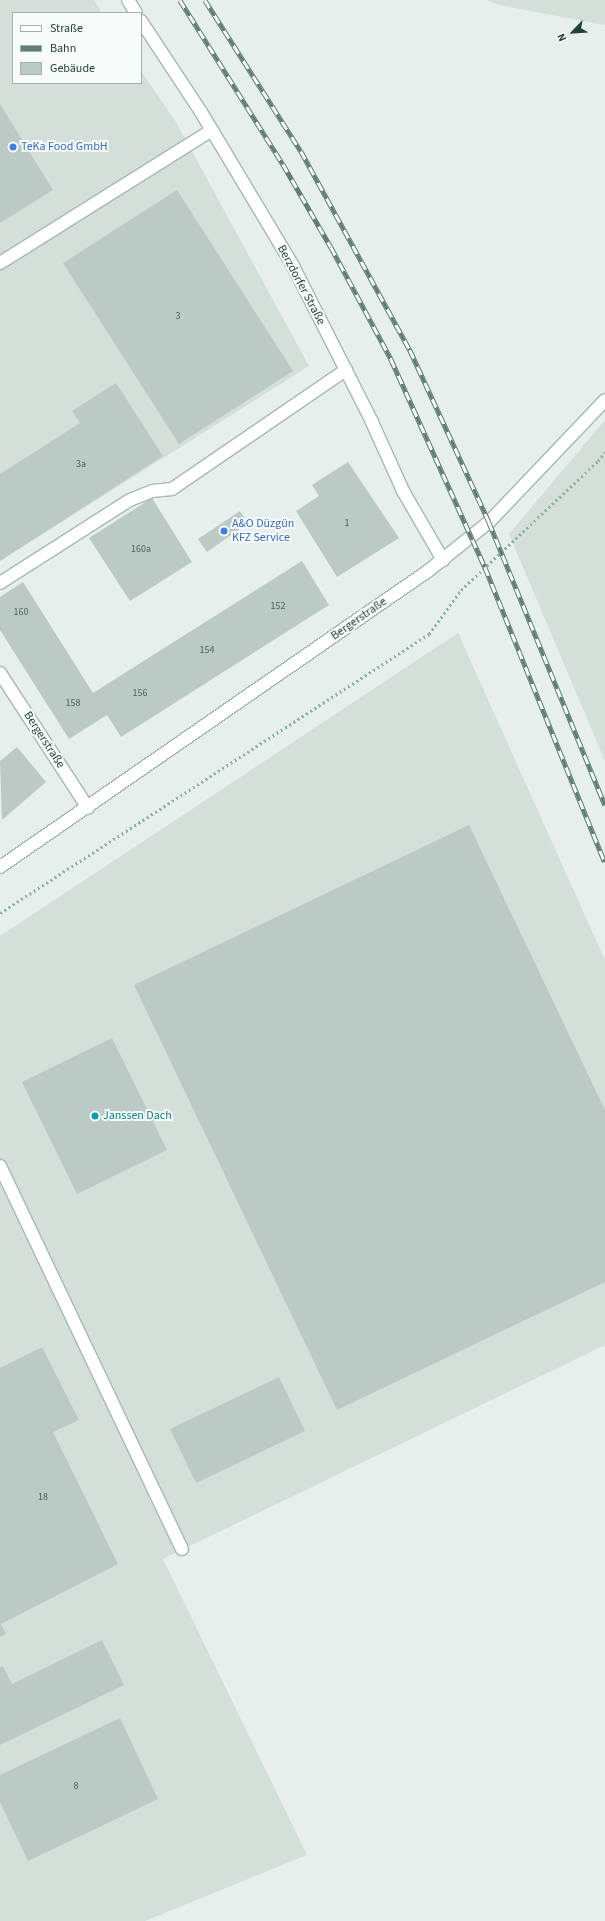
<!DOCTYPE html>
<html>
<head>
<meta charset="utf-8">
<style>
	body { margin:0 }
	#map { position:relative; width:605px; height:1921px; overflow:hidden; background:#e6efeb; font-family:"Source Sans 3",sans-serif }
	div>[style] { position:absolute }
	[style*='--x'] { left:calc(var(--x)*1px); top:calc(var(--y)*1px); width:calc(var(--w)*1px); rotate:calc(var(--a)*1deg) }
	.built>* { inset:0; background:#d4dfda }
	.building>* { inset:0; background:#bbcac4 }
	.path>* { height:2.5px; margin-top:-1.25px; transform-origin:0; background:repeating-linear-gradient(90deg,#86b3a5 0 2px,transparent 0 5px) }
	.roads { filter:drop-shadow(1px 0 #a8b8b2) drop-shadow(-1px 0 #a8b8b2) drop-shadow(0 1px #a8b8b2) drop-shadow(0 -1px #a8b8b2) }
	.service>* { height:12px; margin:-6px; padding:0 6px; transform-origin:6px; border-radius:6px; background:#fff }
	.minor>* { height:12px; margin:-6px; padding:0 6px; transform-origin:6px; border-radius:6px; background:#fff }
	.tertiary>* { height:12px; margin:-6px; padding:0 6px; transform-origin:6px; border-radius:6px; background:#fff }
	.rail>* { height:4.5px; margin-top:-2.25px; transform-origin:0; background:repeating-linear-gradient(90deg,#f7fbf9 0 9px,#5f7d75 0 18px); box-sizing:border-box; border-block:1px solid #5f7d75 }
	.dots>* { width:11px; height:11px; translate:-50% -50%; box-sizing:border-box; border:2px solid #f7fbf9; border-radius:50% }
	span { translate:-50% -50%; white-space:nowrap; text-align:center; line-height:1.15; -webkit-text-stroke:4px #f7fbf9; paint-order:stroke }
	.number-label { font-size:10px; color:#4a645c }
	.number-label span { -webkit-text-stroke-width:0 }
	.shop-label { font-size:12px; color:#366cbe }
	.left { translate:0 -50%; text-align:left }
	.street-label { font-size:12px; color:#24423a }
	.culture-label { font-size:12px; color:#0d838f }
	.legend { position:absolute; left:12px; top:12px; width:130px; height:72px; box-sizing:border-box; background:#f7fbf9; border:1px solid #a3b1ad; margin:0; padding:5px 7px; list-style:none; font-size:12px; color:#24423a }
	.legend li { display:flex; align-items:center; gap:8px; height:20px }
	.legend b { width:20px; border:1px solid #a3b1ad }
	.north { position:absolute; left:553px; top:12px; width:40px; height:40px; -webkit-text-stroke:3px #f7fbf9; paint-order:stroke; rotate:245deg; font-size:11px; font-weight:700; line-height:16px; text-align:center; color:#24423a }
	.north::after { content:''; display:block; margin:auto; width:14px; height:18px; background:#24423a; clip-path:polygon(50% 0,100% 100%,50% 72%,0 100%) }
</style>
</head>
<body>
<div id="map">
	<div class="built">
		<div style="clip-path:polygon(0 0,94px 0,102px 13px,13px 13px,13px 83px,141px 83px,141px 71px,176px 122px,309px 366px,0 561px)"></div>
		<div style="clip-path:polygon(487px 0,605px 0,605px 25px,499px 5px)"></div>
		<div style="clip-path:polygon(605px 420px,605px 761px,509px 534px)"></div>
		<div style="clip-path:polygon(458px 633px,605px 960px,605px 1345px,163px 1559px,307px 1855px,145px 1921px,0 1921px,0 936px)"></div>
	</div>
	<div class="building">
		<div style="clip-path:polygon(0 104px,53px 190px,0 223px)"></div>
		<div style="clip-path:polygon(177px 190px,293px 371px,179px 444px,63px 263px)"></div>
		<div style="clip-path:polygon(116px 383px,163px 456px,0 561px,0 474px,80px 423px,72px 411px)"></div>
		<div style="clip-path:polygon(348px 462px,399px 538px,337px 577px,296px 511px,319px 496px,312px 485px)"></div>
		<div style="clip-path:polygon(152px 498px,192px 562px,130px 601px,89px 538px)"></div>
		<div style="clip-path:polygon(240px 511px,248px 523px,207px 552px,198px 539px)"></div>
		<div style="clip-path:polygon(302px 561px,329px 605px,121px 737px,107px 715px,69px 739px,0 630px,0 597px,23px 582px,93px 693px)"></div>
		<div style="clip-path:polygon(17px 747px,46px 782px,2px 820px,0 761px)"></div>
		<div style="clip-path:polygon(469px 825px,605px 1110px,605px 1282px,337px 1410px,134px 985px)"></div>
		<div style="clip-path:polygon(112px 1038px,167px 1150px,77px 1194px,22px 1082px)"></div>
		<div style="clip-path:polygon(42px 1347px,79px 1420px,53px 1432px,118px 1564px,1px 1624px,6px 1634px,0 1637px,0 1368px)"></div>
		<div style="clip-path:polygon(279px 1377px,305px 1431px,196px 1483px,170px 1429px)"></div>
		<div style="clip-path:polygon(102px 1640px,124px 1685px,0 1745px,0 1667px,3px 1666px,12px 1684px)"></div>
		<div style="clip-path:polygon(120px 1718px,158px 1799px,28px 1861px,0 1802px,0 1775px)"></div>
	</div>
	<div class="path">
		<div style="--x:0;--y:913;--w:512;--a:-33.04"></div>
		<div style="--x:429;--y:634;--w:54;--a:-54"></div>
		<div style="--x:461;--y:590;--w:188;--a:-43.3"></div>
		<div style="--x:598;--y:461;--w:11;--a:-52"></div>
	</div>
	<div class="roads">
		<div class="service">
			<div style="--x:0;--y:263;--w:250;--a:-32.1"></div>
			<div style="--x:0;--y:583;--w:154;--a:-32.6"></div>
			<div style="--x:130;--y:500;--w:24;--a:-22"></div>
			<div style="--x:152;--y:491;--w:20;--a:-6"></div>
			<div style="--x:172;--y:489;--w:211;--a:-34.4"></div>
			<div style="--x:0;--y:673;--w:161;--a:56.9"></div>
		</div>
		<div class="minor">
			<div style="--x:128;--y:0;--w:15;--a:58"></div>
			<div style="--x:141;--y:21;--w:109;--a:56.6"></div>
			<div style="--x:201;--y:112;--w:179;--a:59.1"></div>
			<div style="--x:293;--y:266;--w:173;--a:63.1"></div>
			<div style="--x:371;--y:420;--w:78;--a:65.7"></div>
			<div style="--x:403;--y:491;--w:80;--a:59.9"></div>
			<div style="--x:0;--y:1166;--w:424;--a:64.6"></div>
		</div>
		<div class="tertiary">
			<div style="--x:0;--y:867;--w:520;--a:-34.67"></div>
			<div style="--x:428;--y:571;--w:78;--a:-38.8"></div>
			<div style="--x:489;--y:522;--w:168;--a:-46.4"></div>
		</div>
	</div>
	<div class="rail">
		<div style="--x:180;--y:0;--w:194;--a:57.9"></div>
		<div style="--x:283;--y:164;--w:96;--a:60"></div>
		<div style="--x:331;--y:247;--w:127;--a:61.8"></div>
		<div style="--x:391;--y:359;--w:228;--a:65.7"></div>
		<div style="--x:485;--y:567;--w:318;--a:67.9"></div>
		<div style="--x:205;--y:0;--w:179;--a:57.6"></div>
		<div style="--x:301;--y:151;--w:227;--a:61.3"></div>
		<div style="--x:410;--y:350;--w:189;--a:65.3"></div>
		<div style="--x:489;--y:522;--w:306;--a:67.7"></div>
	</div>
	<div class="dots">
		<div style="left:13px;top:147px;background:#3f7fe0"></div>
		<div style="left:224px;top:531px;background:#3f7fe0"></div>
		<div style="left:95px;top:1116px;background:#0f9aa8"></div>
	</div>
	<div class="number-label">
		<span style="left:178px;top:317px">3</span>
		<span style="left:81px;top:465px">3a</span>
		<span style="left:347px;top:524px">1</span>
		<span style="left:141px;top:550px">160a</span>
		<span style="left:278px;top:607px">152</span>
		<span style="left:21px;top:613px">160</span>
		<span style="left:207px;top:651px">154</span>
		<span style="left:140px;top:694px">156</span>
		<span style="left:73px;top:704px">158</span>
		<span style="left:43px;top:1498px">18</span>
		<span style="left:76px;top:1787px">8</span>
	</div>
	<div class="shop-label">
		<span class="left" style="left:21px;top:147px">TeKa Food GmbH</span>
		<span class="left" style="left:232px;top:531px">A&amp;O Düzgün<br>KFZ Service</span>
	</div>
	<div class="street-label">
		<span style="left:301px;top:285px;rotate:62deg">Berzdorfer Straße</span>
		<span style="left:359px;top:619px;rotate:-35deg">Bergerstraße</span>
		<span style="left:44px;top:740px;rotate:57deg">Bergerstraße</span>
	</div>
	<div class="culture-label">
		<span class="left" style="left:103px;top:1116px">Janssen Dach</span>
	</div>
	<ul class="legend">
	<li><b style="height:5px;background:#fff"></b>Straße</li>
	<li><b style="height:5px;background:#5f7d75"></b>Bahn</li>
	<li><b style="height:11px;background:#bbcac4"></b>Gebäude</li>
	</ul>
	<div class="north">N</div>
</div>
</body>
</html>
